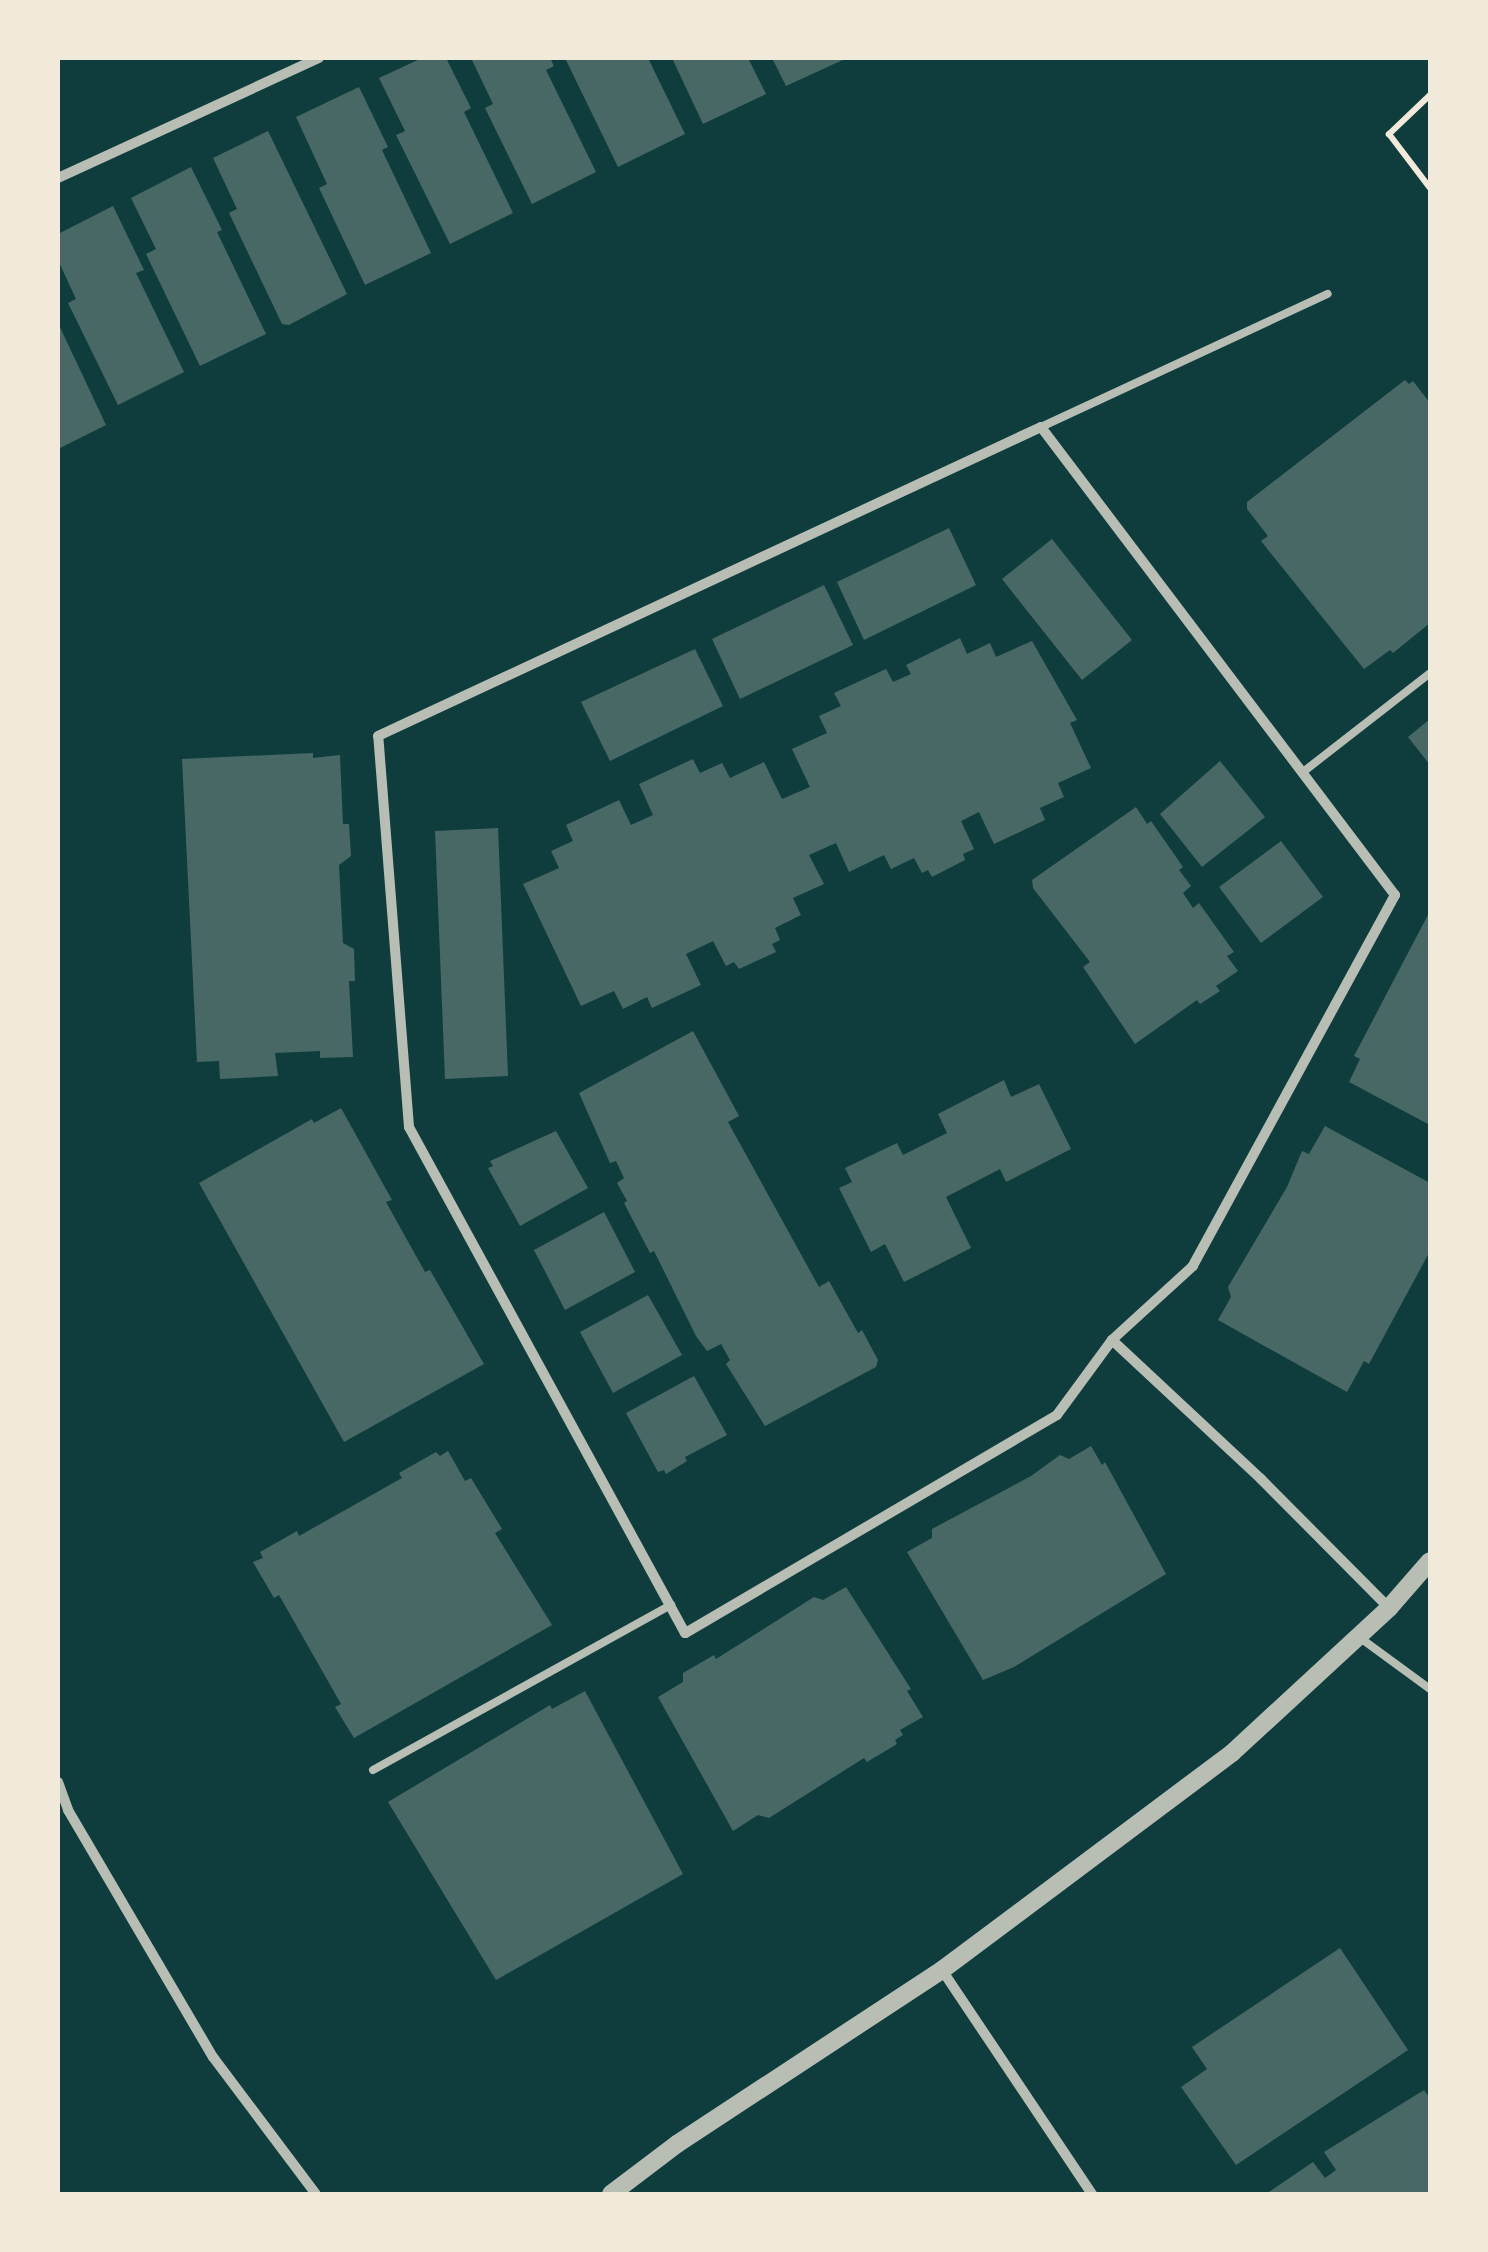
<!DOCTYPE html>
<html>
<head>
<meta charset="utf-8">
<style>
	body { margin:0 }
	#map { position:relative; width:1488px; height:2252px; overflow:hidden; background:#0f3d3e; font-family:"Nunito Sans",sans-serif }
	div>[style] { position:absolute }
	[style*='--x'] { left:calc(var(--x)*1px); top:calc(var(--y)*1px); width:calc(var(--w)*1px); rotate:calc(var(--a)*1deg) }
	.building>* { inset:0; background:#486865 }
	.path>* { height:6px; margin:-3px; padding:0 3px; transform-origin:3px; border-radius:3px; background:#f1e9da }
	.service>* { height:8px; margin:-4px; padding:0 4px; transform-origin:4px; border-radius:4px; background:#b8beb3 }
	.minor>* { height:10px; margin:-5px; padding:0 5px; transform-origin:5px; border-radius:5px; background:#b8beb3 }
	.tertiary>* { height:18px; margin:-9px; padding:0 9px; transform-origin:9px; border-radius:9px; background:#b8beb3 }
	span { translate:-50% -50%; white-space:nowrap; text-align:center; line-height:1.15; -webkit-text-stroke:9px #f1e9da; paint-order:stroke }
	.frame { position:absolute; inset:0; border:60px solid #f1e9da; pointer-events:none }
</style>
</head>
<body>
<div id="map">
	<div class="building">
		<div style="clip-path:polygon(422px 58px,446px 58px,471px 108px,464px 112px,513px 213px,450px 244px,396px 135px,405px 131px,379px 78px)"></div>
		<div style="clip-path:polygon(471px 58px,550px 58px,554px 66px,546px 70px,596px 172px,532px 204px,485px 108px,493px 104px)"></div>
		<div style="clip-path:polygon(565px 58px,648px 58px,685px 134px,618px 167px)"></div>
		<div style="clip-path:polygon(672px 58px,748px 58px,766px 94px,703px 124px)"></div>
		<div style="clip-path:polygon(772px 58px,847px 58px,786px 86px)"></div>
		<div style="clip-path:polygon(359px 87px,388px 147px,382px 150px,431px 253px,365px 285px,319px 188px,327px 184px,296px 117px)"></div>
		<div style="clip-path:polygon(268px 131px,347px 294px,289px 325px,282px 324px,229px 213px,237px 209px,213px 158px)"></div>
		<div style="clip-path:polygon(191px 167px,222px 230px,217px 232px,266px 334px,200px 366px,146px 254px,156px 249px,131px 198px)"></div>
		<div style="clip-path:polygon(113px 206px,144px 270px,136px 273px,184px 372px,118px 405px,68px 303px,76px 299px,58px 260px,58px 234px)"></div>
		<div style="clip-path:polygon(58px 323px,106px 425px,58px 449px)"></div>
		<div style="clip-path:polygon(1405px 380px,1409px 384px,1413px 381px,1430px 403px,1430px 623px,1393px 653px,1390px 650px,1364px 669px,1261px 541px,1268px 536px,1247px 509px,1247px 502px)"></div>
		<div style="clip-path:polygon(949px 528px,976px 585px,864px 640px,837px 582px)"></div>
		<div style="clip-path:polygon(1052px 539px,1132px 640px,1082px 680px,1002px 579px)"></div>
		<div style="clip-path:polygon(824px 585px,853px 645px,740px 699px,712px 639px)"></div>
		<div style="clip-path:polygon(960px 638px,967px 654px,990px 643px,996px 657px,1032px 641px,1077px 720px,1070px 723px,1091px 768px,1058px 783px,1064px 797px,1040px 808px,1045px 820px,994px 844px,979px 812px,961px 821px,974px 849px,963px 854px,965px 860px,932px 877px,928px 870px,922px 873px,914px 858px,891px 869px,884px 855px,849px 872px,836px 843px,809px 855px,824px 884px,793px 898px,801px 915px,775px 928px,780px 940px,772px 944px,776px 952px,739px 969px,734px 962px,726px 966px,713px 941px,686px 954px,701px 985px,652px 1008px,647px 997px,623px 1009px,614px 991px,581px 1006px,523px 884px,559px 868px,551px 851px,573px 841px,566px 825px,619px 800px,631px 825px,653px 815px,639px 784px,693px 759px,700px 773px,722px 763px,730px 778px,764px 762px,782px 799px,810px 787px,792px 749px,827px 733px,819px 716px,841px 706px,834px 693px,886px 669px,893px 682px,911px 674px,906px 665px)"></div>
		<div style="clip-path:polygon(695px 649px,723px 706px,610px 761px,581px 702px)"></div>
		<div style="clip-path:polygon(1430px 719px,1430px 765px,1408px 737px)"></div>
		<div style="clip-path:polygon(313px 753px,313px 758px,340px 755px,343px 824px,349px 824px,351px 856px,339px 865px,343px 943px,354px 949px,355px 981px,349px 981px,353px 1057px,320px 1058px,320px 1051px,275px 1053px,278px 1076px,220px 1079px,219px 1061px,197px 1062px,182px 759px)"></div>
		<div style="clip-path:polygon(1220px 761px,1265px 817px,1202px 867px,1160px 814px)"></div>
		<div style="clip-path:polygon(1136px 807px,1147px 824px,1151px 821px,1183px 867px,1179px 870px,1191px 886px,1183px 893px,1193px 908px,1199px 903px,1234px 952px,1227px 956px,1238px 971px,1216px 986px,1220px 991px,1200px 1004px,1197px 1000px,1135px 1044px,1083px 967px,1090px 962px,1033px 888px,1032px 880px)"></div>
		<div style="clip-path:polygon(498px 828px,508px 1076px,445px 1079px,435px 831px)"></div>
		<div style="clip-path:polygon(1281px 841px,1323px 897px,1261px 943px,1219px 887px)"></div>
		<div style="clip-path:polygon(1430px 911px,1430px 1125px,1349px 1082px,1360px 1059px,1354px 1056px)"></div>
		<div style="clip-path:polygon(693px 1031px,739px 1116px,728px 1122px,819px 1287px,829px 1281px,858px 1333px,862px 1330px,878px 1360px,876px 1367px,765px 1426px,726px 1364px,730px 1360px,721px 1344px,707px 1351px,696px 1336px,654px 1251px,650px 1253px,624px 1203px,627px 1201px,617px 1183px,624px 1178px,616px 1161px,610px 1163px,579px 1093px)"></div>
		<div style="clip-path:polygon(1004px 1080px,1011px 1097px,1039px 1084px,1071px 1149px,1006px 1182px,1000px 1169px,946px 1197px,971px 1248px,904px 1282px,885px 1244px,871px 1252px,839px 1188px,852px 1182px,845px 1168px,897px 1143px,903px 1155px,947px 1133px,938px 1114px)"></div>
		<div style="clip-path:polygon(341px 1108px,392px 1200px,386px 1202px,425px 1272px,430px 1270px,484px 1364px,344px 1442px,199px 1183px,312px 1119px,314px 1123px)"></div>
		<div style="clip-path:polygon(1325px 1126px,1430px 1183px,1430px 1251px,1369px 1364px,1364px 1361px,1347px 1392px,1218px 1320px,1231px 1297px,1228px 1287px,1287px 1187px,1302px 1151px,1309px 1154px)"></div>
		<div style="clip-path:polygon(556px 1131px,588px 1188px,520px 1226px,488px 1168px,493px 1166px,490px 1161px)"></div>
		<div style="clip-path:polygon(604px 1212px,635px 1272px,565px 1310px,534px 1250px)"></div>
		<div style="clip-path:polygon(648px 1295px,682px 1355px,613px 1393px,580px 1332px)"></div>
		<div style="clip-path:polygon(694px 1376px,727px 1435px,685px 1457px,687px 1461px,666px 1474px,664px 1470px,658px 1472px,626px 1413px)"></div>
		<div style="clip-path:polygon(1091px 1446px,1102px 1465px,1105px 1462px,1166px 1574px,1014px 1667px,983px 1680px,907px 1552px,932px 1538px,932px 1529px,1031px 1476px,1060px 1455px,1069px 1459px)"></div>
		<div style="clip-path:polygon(448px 1451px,465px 1481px,471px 1478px,502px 1529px,495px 1533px,552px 1625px,354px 1738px,335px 1707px,341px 1704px,279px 1595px,274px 1598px,253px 1562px,263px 1558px,260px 1552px,297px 1531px,299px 1536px,402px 1478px,399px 1473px,436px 1452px,440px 1456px)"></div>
		<div style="clip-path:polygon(846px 1587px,911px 1689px,907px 1691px,923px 1717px,900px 1730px,903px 1735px,895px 1740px,897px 1744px,867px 1762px,864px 1758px,769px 1818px,758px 1815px,733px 1831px,658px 1697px,683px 1682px,683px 1673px,714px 1655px,716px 1659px,814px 1597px,823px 1600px)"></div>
		<div style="clip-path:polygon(585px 1691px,683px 1874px,496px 1980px,388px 1802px,550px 1705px,552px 1709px)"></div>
		<div style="clip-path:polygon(1340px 1948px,1408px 2050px,1236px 2165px,1181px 2087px,1207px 2069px,1192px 2047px)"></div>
		<div style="clip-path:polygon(1424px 2090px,1430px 2098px,1430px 2194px,1266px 2194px,1313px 2162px,1325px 2178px,1336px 2170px,1324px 2152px)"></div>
	</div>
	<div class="path">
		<div style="--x:1430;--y:95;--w:57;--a:136.4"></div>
		<div style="--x:1389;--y:134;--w:68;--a:52.8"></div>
	</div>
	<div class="service">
		<div style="--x:1041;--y:427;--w:316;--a:-24.9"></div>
		<div style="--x:1303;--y:772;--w:161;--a:-37.9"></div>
		<div style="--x:1359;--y:1637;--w:88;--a:36.2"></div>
		<div style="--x:373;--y:1770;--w:341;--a:-29"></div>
	</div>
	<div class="minor">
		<div style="--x:58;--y:178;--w:287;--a:-24.7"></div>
		<div style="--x:1041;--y:427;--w:587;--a:52.9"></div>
		<div style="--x:1395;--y:895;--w:422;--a:118.6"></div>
		<div style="--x:1193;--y:1266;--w:110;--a:137.6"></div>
		<div style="--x:1112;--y:1340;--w:93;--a:126.3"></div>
		<div style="--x:1057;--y:1415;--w:431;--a:149.6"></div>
		<div style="--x:685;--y:1633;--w:576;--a:-118.61"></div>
		<div style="--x:409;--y:1127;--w:392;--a:-94.5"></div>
		<div style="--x:378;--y:736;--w:731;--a:-24.99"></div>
		<div style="--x:1112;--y:1340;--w:204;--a:43"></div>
		<div style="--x:1261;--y:1479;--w:182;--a:45.2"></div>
		<div style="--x:58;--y:1782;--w:30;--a:70"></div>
		<div style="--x:68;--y:1810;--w:286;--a:59.6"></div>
		<div style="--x:213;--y:2057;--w:171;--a:53.1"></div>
		<div style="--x:942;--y:1970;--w:270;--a:56.2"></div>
	</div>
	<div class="tertiary">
		<div style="--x:611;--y:2194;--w:83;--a:-37.1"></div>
		<div style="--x:677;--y:2144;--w:317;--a:-33.3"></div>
		<div style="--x:942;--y:1970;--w:362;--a:-36.8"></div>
		<div style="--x:1232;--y:1753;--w:214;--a:-42.7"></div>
		<div style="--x:1389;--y:1608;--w:62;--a:-48.9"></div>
	</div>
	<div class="frame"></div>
</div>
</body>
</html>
